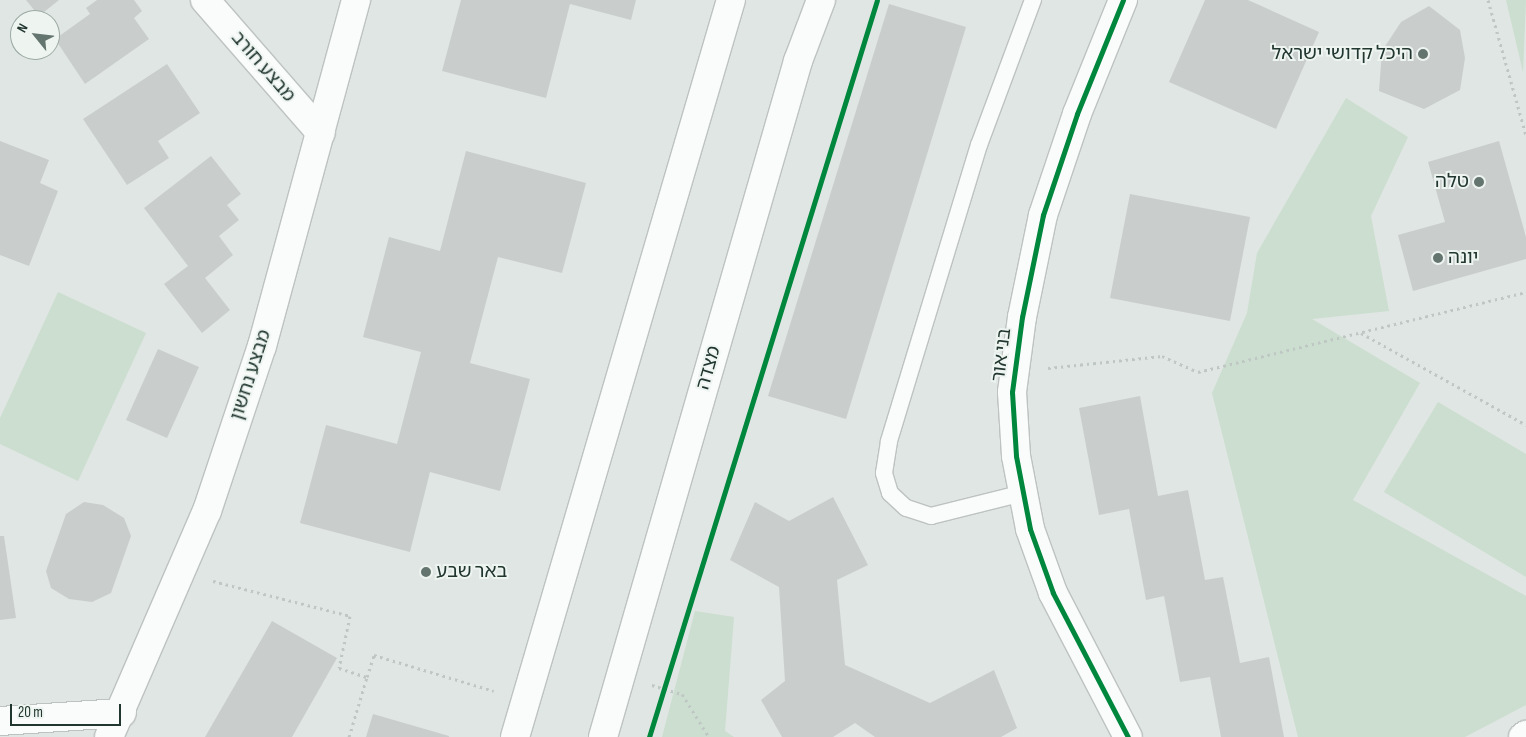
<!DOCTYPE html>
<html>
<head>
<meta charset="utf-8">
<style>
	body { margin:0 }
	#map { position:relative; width:1526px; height:737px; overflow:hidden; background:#e0e6e3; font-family:"Sofia Sans Condensed","Noto Sans Hebrew",sans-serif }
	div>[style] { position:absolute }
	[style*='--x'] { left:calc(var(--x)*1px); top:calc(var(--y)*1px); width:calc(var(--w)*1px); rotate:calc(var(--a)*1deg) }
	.green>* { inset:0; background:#cbdecf }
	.building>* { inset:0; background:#c9cecc }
	.path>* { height:3px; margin-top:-1.5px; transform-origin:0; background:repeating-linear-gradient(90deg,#bfc7c4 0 2.5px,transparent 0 6.5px) }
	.roads { filter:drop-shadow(1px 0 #bdc3c0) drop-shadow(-1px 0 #bdc3c0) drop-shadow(0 1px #bdc3c0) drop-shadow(0 -1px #bdc3c0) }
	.lane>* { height:16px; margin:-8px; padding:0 8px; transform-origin:8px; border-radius:8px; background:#fafbfb }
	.street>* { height:28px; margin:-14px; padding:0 14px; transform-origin:14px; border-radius:14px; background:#fafbfb }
	.secondary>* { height:28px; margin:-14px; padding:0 14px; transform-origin:14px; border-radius:14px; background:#fafbfb }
	.cycleway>* { height:5px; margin:-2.5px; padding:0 2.5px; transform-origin:2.5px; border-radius:2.5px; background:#00873e }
	.dots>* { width:14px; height:14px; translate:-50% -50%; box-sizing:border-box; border:2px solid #eef5f1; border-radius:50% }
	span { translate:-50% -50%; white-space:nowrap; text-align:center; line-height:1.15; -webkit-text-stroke:4px #eef5f1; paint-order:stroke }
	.poi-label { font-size:19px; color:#21362f }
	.right { translate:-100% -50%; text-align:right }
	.left { translate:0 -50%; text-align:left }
	.street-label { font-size:19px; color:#21362f }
	.north { position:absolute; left:10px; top:10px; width:50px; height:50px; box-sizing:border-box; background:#eef5f1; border:1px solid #9ca9a3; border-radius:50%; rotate:299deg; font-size:14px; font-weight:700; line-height:20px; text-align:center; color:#21362f }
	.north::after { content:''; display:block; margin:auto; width:18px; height:22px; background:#64746e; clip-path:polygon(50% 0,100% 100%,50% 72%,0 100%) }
	.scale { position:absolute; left:10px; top:704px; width:111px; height:22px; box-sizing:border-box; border:2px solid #21362f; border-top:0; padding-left:6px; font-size:15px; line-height:18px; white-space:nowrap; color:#21362f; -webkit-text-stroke:4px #eef5f1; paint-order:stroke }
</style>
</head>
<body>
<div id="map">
	<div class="green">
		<div style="clip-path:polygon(1506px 0,1526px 0,1523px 72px)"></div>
		<div style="clip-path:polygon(1346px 98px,1408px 137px,1371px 216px,1389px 311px,1312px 319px,1420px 383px,1353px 500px,1526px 596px,1526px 705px,1465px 737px,1298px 737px,1212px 393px,1247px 313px,1257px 253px)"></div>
		<div style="clip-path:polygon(58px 292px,146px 333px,78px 481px,0 444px,0 418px)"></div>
		<div style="clip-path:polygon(1438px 402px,1526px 454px,1526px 577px,1384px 492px)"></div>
		<div style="clip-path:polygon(695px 611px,734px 617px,725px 731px,734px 737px,662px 737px)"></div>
	</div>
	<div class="building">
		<div style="clip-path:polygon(26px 0,59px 0,39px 16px)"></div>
		<div style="clip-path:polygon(97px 0,134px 0,142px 11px,134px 18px,149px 39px,85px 84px,55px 39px,90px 14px,86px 8px)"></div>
		<div style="clip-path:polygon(461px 0,636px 0,631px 20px,570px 4px,546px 98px,442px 71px)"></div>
		<div style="clip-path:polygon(1205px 0,1248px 0,1319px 32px,1276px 129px,1169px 82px)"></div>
		<div style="clip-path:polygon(889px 4px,966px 27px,846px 419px,768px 396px)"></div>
		<div style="clip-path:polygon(1429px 6px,1460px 30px,1465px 58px,1460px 90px,1424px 109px,1379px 91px,1382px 51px,1401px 22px)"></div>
		<div style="clip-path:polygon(167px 64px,200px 113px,158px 141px,169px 158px,127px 185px,83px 119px)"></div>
		<div style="clip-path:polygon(0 141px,49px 160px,40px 183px,58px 191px,29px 266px,0 255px)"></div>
		<div style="clip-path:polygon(1499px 141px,1526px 237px,1526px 259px,1413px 291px,1398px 235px,1445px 222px,1428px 162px)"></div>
		<div style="clip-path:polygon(466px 151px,586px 183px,562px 273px,498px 257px,470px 363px,530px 379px,500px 491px,430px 472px,410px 552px,300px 523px,326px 425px,397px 444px,421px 352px,363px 337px,389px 237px,440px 251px)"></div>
		<div style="clip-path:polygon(211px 156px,241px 194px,227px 205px,239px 220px,219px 236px,233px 255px,205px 278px,230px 310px,202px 333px,164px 284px,188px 266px,144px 208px)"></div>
		<div style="clip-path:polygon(1130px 194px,1250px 217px,1230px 321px,1110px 298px)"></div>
		<div style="clip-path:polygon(158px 349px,199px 367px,167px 438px,126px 420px)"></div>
		<div style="clip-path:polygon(1140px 396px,1158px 496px,1188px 490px,1205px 580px,1223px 577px,1240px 663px,1269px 657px,1284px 737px,1221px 737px,1210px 677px,1180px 682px,1164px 596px,1146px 600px,1129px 509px,1099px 515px,1079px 408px)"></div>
		<div style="clip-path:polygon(833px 497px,868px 565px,837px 580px,845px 665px,930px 703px,994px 670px,1017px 728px,1001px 737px,875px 737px,855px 723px,833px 737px,782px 737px,761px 700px,785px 681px,779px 587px,730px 560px,755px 502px,789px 521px)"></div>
		<div style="clip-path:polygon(84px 502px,103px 505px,124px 518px,131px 536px,111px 593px,92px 602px,69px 599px,51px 588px,46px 571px,66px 514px)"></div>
		<div style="clip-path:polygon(0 536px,4px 536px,16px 618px,0 620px)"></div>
		<div style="clip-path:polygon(272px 621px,337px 658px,292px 737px,205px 737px)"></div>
		<div style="clip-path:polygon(373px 714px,449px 736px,449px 737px,366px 737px)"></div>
	</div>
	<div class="path">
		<div style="--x:1488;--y:0;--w:140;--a:74.3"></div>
		<div style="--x:1361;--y:333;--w:189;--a:29.1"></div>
		<div style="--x:1048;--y:368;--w:115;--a:-6"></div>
		<div style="--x:1162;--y:356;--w:39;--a:24"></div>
		<div style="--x:1198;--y:372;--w:338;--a:-13.7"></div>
		<div style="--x:213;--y:581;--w:141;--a:14.3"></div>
		<div style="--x:350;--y:616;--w:53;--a:101.9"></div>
		<div style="--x:339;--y:668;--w:29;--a:18"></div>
		<div style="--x:367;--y:677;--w:23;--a:-72"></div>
		<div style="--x:374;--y:655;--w:125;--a:16.7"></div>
		<div style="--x:652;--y:685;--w:31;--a:17"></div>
		<div style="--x:682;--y:694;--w:51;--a:57.9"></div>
		<div style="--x:349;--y:737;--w:63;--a:-73.3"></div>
	</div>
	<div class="roads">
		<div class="lane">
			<div style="--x:1023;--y:493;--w:95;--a:166"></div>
			<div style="--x:931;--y:516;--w:26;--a:-162"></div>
			<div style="--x:906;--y:508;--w:22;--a:-137"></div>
			<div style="--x:890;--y:493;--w:21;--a:-107"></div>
			<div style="--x:884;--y:473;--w:32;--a:-81"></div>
			<div style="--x:889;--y:441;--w:309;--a:-73.1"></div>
			<div style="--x:979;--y:145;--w:155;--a:-69.6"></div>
		</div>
		<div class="street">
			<div style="--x:205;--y:0;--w:176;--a:48.9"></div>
			<div style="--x:1123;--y:0;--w:123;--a:112"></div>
			<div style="--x:1077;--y:114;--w:107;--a:108.6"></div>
			<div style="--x:1043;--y:215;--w:104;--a:101.6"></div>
			<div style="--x:1022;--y:317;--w:76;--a:97.6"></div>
			<div style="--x:1012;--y:392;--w:64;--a:86.4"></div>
			<div style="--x:1016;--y:456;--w:74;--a:79.1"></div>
			<div style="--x:1030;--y:529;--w:68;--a:70.2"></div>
			<div style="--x:1053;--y:593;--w:162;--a:62.5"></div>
			<div style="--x:0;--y:721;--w:122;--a:-3.8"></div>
		</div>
		<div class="secondary">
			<div style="--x:109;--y:737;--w:246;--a:-66.6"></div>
			<div style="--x:207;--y:511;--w:174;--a:-71.6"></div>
			<div style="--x:262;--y:346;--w:359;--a:-74.8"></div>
			<div style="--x:515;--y:737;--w:768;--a:-73.67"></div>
			<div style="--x:603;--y:737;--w:704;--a:-73.91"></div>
			<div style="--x:798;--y:61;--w:65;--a:-69.3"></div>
			<div style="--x:1523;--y:737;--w:4;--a:-34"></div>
		</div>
	</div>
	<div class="cycleway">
		<div style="--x:1123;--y:0;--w:123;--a:112"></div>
		<div style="--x:1077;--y:114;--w:107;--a:108.6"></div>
		<div style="--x:1043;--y:215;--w:104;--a:101.6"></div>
		<div style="--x:1022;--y:317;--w:76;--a:97.6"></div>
		<div style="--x:1012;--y:392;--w:64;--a:86.4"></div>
		<div style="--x:1016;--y:456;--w:74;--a:79.1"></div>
		<div style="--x:1030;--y:529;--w:68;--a:70.2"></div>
		<div style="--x:1053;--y:593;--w:162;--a:62.5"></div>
		<div style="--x:649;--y:737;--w:771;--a:-72.81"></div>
	</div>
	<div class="dots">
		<div style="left:1423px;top:54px;background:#64746e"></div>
		<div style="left:1479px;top:182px;background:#64746e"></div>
		<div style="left:1438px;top:258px;background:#64746e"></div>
		<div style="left:426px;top:572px;background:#64746e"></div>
	</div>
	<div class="poi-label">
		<span class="right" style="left:1413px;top:54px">היכל קדושי ישראל</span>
		<span class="right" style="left:1469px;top:182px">טלה</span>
		<span class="left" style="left:1448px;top:258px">יונה</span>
		<span class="left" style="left:436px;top:572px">באר שבע</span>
	</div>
	<div class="street-label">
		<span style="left:263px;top:67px;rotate:49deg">מבצע חורב</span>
		<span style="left:1002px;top:355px;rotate:-83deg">בני אור</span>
		<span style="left:709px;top:368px;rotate:-74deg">מצדה</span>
		<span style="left:251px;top:375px;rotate:-72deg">מבצע נחשון</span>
	</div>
	<div class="north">N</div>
	<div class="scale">20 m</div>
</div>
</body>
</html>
